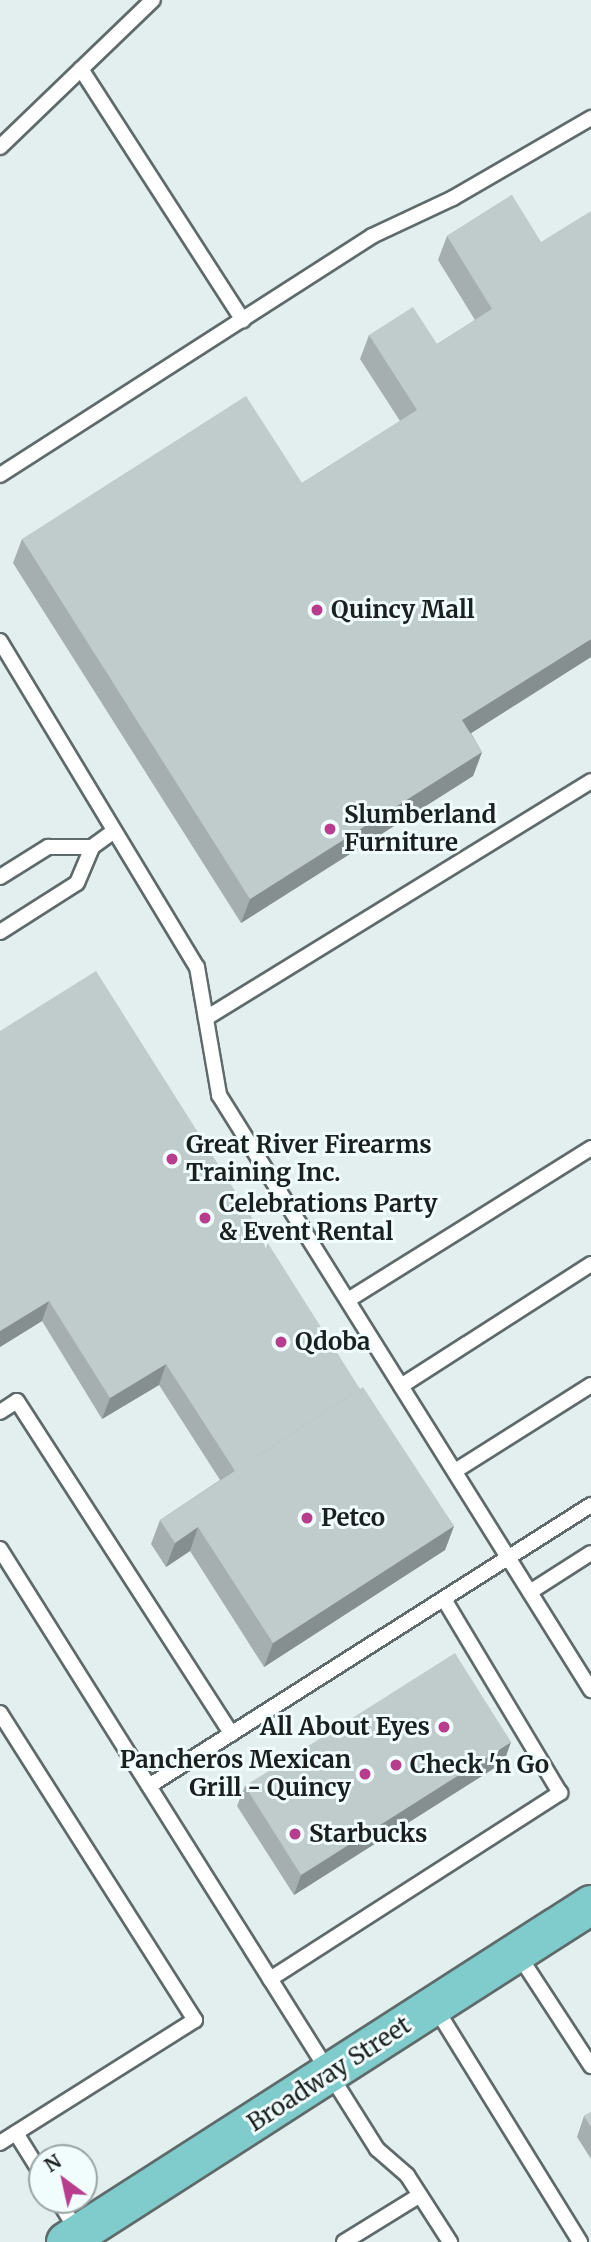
<!DOCTYPE html>
<html>
<head>
<meta charset="utf-8">
<style>
	body { margin:0 }
	#map { position:relative; width:591px; height:2242px; overflow:hidden; background:#e3efef; font-family:Merriweather,serif }
	div>[style] { position:absolute }
	[style*='--x'] { left:calc(var(--x)*1px); top:calc(var(--y)*1px); width:calc(var(--w)*1px); rotate:calc(var(--a)*1deg) }
	.roads { filter:drop-shadow(2px 0 #5f6a6a) drop-shadow(-2px 0 #5f6a6a) drop-shadow(0 2px #5f6a6a) drop-shadow(0 -2px #5f6a6a) }
	.service>* { height:14px; margin:-7px; padding:0 7px; transform-origin:7px; border-radius:7px; background:#fff }
	.primary>* { height:38px; margin:-19px; padding:0 19px; transform-origin:19px; border-radius:19px; background:#80cbcb }
	.wall>* { inset:0; background:#a5afaf }
	.shaded-wall>* { inset:0; background:#868f8f }
	.building>* { inset:0; background:#c0cccc }
	.dots>* { width:19px; height:19px; translate:-50% -50%; box-sizing:border-box; border:4px solid #f1fdfc; border-radius:50% }
	span { translate:-50% -50%; white-space:nowrap; text-align:center; line-height:1.15; -webkit-text-stroke:6px #f1fdfc; paint-order:stroke }
	.poi-label { font-size:24px; color:#1a1f1f; font-weight:700 }
	.left { translate:0 -50%; text-align:left }
	.right { translate:-100% -50%; text-align:right }
	.street-label { font-size:24px; color:#1a1f1f }
	.north { position:absolute; left:28px; top:2144px; width:70px; height:70px; box-sizing:border-box; background:#f1fdfc; border:2px solid #9ba4a4; border-radius:50%; rotate:327deg; font-size:19px; font-weight:700; line-height:28px; text-align:center; color:#1a1f1f }
	.north::after { content:''; display:block; margin:auto; width:24px; height:32px; background:#b83d8e; clip-path:polygon(50% 0,100% 100%,50% 72%,0 100%) }
</style>
</head>
<body>
<div id="map">
	<div class="roads">
		<div class="service">
			<div style="--x:81;--y:69;--w:299;--a:57.2"></div>
			<div style="--x:0;--y:147;--w:212;--a:-43.9"></div>
			<div style="--x:0;--y:475;--w:442;--a:-32.7"></div>
			<div style="--x:372;--y:236;--w:89;--a:-25.1"></div>
			<div style="--x:453;--y:198;--w:160;--a:-30.1"></div>
			<div style="--x:0;--y:641;--w:381;--a:58.9"></div>
			<div style="--x:197;--y:967;--w:130;--a:80.2"></div>
			<div style="--x:219;--y:1095;--w:702;--a:57.99"></div>
			<div style="--x:0;--y:877;--w:57;--a:-32"></div>
			<div style="--x:48;--y:847;--w:44;--a:0"></div>
			<div style="--x:0;--y:932;--w:91;--a:-32.5"></div>
			<div style="--x:77;--y:883;--w:39;--a:-67"></div>
			<div style="--x:92;--y:847;--w:26;--a:-36"></div>
			<div style="--x:206;--y:1018;--w:452;--a:-31.6"></div>
			<div style="--x:348;--y:1300;--w:287;--a:-32"></div>
			<div style="--x:401;--y:1386;--w:226;--a:-32.7"></div>
			<div style="--x:0;--y:1412;--w:20;--a:-33"></div>
			<div style="--x:17;--y:1401;--w:396;--a:57.2"></div>
			<div style="--x:455;--y:1471;--w:161;--a:-32.3"></div>
			<div style="--x:0;--y:1549;--w:709;--a:57.86"></div>
			<div style="--x:377;--y:2149;--w:40;--a:41"></div>
			<div style="--x:407;--y:2175;--w:80;--a:57.3"></div>
			<div style="--x:530;--y:1592;--w:72;--a:-32.6"></div>
			<div style="--x:0;--y:1713;--w:364;--a:57.6"></div>
			<div style="--x:195;--y:2020;--w:231;--a:147.8"></div>
			<div style="--x:149;--y:1786;--w:524;--a:-32.45"></div>
			<div style="--x:518;--y:1954;--w:134;--a:56.9"></div>
			<div style="--x:270;--y:1979;--w:345;--a:-32.7"></div>
			<div style="--x:560;--y:1793;--w:226;--a:-120.9"></div>
			<div style="--x:435;--y:2007;--w:276;--a:58.3"></div>
			<div style="--x:16;--y:2133;--w:49;--a:58.2"></div>
			<div style="--x:58;--y:2200;--w:36;--a:58"></div>
			<div style="--x:344;--y:2242;--w:89;--a:-31.7"></div>
		</div>
		<div class="primary">
			<div style="--x:66;--y:2242;--w:624;--a:-32.7"></div>
		</div>
	</div>
	<div class="wall">
		<div style="clip-path:polygon(512px 195px,591px 657px,471px 733px,482px 752px,473px 776px,241px 923px,13px 563px,22px 539px,302px 483px,400px 421px,360px 359px,369px 335px,437px 344px,475px 320px,438px 260px,447px 236px)"></div>
		<div style="clip-path:polygon(0 1031px,360px 1389px,454px 1526px,445px 1550px,264px 1667px,190px 1551px,166px 1567px,151px 1544px,160px 1520px,220px 1480px,159px 1385px,102px 1419px,42px 1321px,0 1347px)"></div>
		<div style="clip-path:polygon(504px 1762px,294px 1895px,237px 1806px,245px 1786px)"></div>
		<div style="clip-path:polygon(591px 2112px,591px 2159px,577px 2137px,584px 2116px)"></div>
	</div>
	<div class="shaded-wall">
		<div style="clip-path:polygon(591px 639px,591px 657px,454px 744px,462px 720px)"></div>
		<div style="clip-path:polygon(482px 752px,473px 776px,241px 923px,250px 899px)"></div>
		<div style="clip-path:polygon(49px 1301px,42px 1321px,0 1347px,0 1331px)"></div>
		<div style="clip-path:polygon(166px 1364px,159px 1385px,102px 1419px,110px 1398px)"></div>
		<div style="clip-path:polygon(454px 1526px,445px 1550px,264px 1667px,273px 1643px)"></div>
		<div style="clip-path:polygon(198px 1527px,190px 1551px,166px 1567px,175px 1543px)"></div>
		<div style="clip-path:polygon(511px 1742px,504px 1762px,294px 1895px,301px 1875px)"></div>
	</div>
	<div class="building">
		<div style="clip-path:polygon(512px 195px,541px 242px,591px 211px,591px 639px,462px 720px,482px 752px,250px 899px,22px 539px,246px 396px,302px 483px,417px 410px,369px 335px,413px 307px,437px 344px,492px 309px,447px 236px)"></div>
		<div style="clip-path:polygon(96px 971px,360px 1389px,235px 1471px,166px 1364px,110px 1398px,49px 1301px,0 1331px,0 1031px)"></div>
		<div style="clip-path:polygon(363px 1387px,454px 1526px,273px 1643px,198px 1527px,175px 1543px,160px 1520px)"></div>
		<div style="clip-path:polygon(455px 1653px,511px 1742px,301px 1875px,245px 1786px)"></div>
		<div style="clip-path:polygon(591px 2112px,591px 2127px,584px 2116px)"></div>
	</div>
	<div class="dots">
		<div style="left:317px;top:610px;background:#b83d8e"></div>
		<div style="left:330px;top:829px;background:#b83d8e"></div>
		<div style="left:172px;top:1159px;background:#b83d8e"></div>
		<div style="left:205px;top:1218px;background:#b83d8e"></div>
		<div style="left:281px;top:1342px;background:#b83d8e"></div>
		<div style="left:307px;top:1518px;background:#b83d8e"></div>
		<div style="left:444px;top:1727px;background:#b83d8e"></div>
		<div style="left:396px;top:1765px;background:#b83d8e"></div>
		<div style="left:365px;top:1774px;background:#b83d8e"></div>
		<div style="left:295px;top:1834px;background:#b83d8e"></div>
	</div>
	<div class="poi-label">
		<span class="left" style="left:331px;top:610px">Quincy Mall</span>
		<span class="left" style="left:344px;top:829px">Slumberland<br>Furniture</span>
		<span class="left" style="left:186px;top:1159px">Great River Firearms<br>Training Inc.</span>
		<span class="left" style="left:219px;top:1218px">Celebrations Party<br>&amp; Event Rental</span>
		<span class="left" style="left:295px;top:1342px">Qdoba</span>
		<span class="left" style="left:321px;top:1518px">Petco</span>
		<span class="right" style="left:430px;top:1727px">All About Eyes</span>
		<span class="right" style="left:351px;top:1774px">Pancheros Mexican<br>Grill - Quincy</span>
		<span class="left" style="left:410px;top:1765px">Check 'n Go</span>
		<span class="left" style="left:309px;top:1834px">Starbucks</span>
	</div>
	<div class="street-label">
		<span style="left:329px;top:2074px;rotate:-33deg">Broadway Street</span>
	</div>
	<div class="north">N</div>
</div>
</body>
</html>
